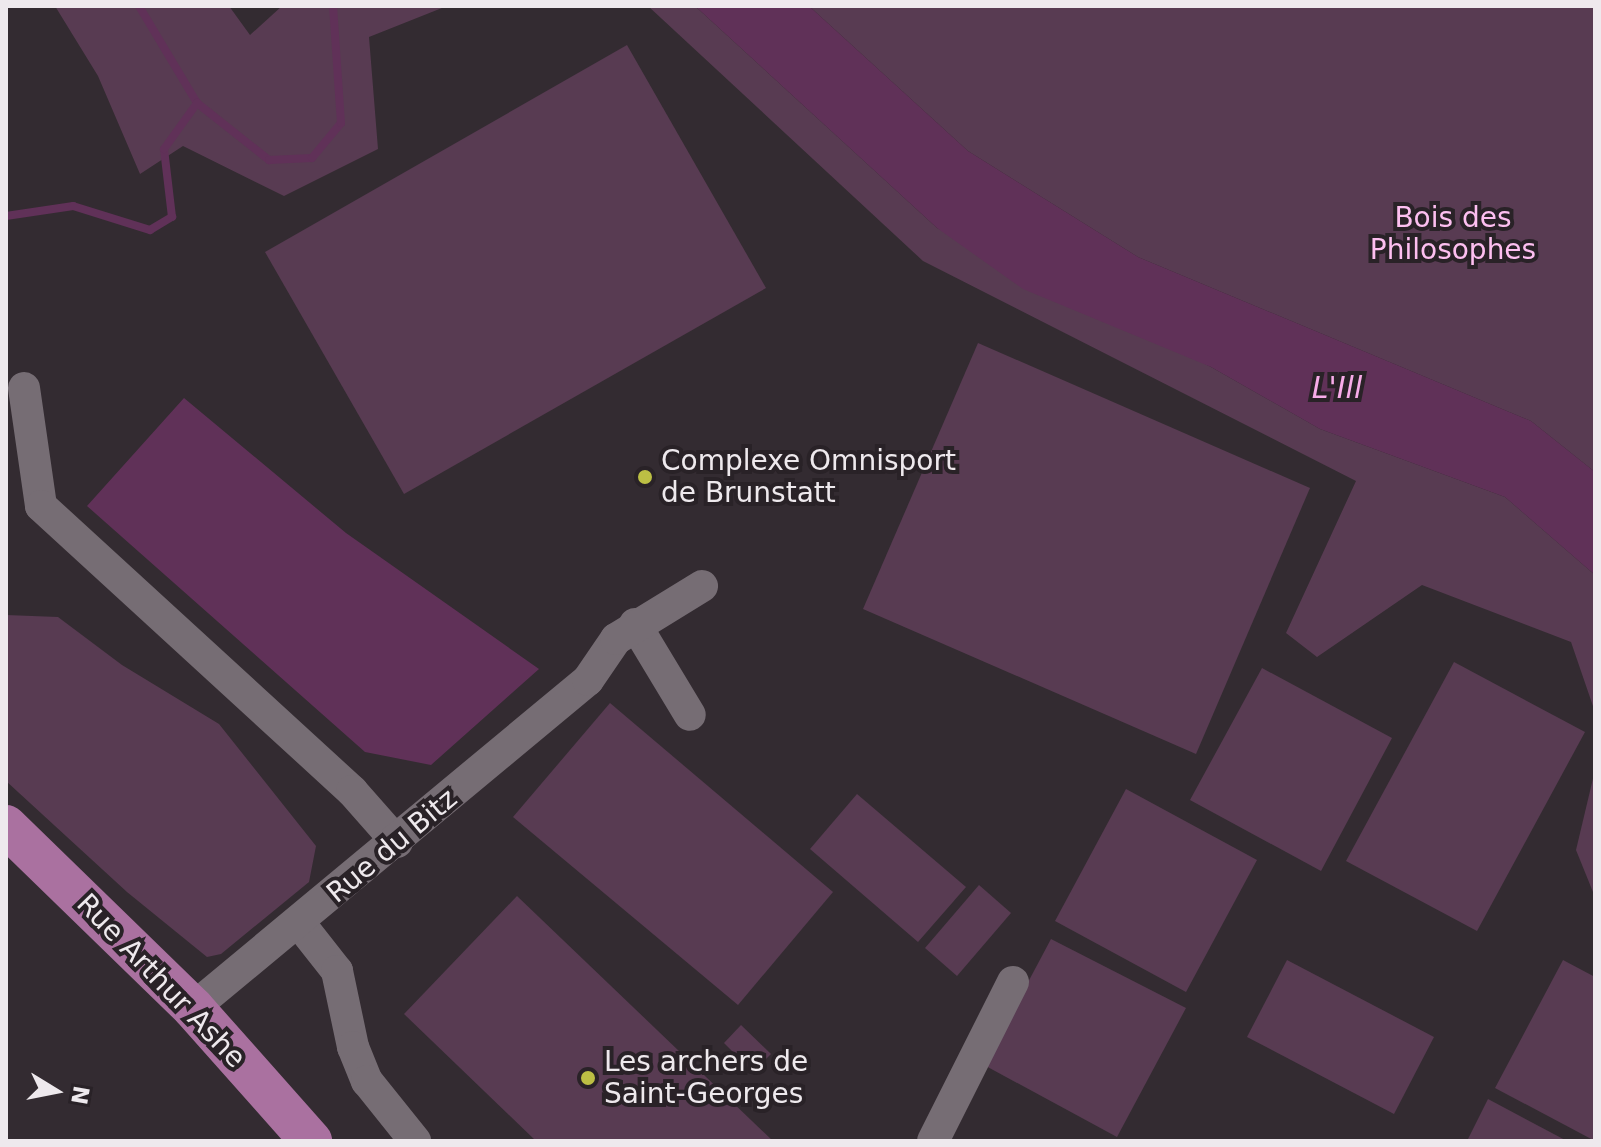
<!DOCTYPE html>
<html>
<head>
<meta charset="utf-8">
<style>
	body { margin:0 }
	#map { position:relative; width:1601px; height:1147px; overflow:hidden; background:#332b31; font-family:"DejaVu Sans",sans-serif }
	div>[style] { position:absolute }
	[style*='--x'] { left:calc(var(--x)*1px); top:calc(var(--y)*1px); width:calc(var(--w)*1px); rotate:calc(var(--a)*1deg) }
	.green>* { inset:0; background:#583b52 }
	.water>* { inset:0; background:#603158 }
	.stream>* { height:8px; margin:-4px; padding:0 4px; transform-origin:4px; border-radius:4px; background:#603158 }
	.minor>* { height:32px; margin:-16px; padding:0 16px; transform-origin:16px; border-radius:16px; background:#766d74 }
	.major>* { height:42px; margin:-21px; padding:0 21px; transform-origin:21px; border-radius:21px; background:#aa71a0 }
	.dots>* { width:22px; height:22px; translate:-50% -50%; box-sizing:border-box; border:4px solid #292227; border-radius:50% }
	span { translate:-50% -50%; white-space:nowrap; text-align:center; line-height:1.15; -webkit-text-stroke:8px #292227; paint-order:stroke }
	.park-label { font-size:28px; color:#fdbff0 }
	.poi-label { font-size:28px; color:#eee9ed }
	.left { translate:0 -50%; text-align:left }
	.street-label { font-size:28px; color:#eee9ed }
	.water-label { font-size:30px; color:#f8ace9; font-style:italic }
	.frame { position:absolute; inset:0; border:8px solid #eee9ed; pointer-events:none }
	.north { position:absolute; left:16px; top:1051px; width:80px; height:80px; -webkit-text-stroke:6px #292227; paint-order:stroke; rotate:100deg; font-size:22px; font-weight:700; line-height:32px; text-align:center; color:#eee9ed }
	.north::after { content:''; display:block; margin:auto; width:28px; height:36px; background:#eee9ed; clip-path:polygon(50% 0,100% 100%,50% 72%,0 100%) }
</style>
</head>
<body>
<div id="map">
	<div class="green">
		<div style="clip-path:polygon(55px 6px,229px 6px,250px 35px,282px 6px,447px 6px,369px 37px,378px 149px,284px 196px,183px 146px,140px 174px,98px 76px)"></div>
		<div style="clip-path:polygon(648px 6px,695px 6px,937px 228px,1211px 367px,1320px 429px,1505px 497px,1595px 575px,1595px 712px,1571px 642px,1422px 585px,1317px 657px,1286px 633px,1356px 481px,923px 261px)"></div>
		<div style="clip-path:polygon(809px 6px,1595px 6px,1595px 472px,1531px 421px,1138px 257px,968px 151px)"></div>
		<div style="clip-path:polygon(627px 45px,766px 288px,404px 494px,265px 252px)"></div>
		<div style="clip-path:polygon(978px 343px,1310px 488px,1196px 754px,863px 609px)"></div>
		<div style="clip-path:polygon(6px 615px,58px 617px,122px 665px,219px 724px,316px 846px,309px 882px,221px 954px,207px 957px,127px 892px,6px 781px)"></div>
		<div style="clip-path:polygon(1454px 662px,1585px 732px,1477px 931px,1346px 861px)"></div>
		<div style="clip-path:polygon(1262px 668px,1392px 738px,1321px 871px,1190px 800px)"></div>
		<div style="clip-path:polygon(610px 703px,833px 892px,738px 1005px,513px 817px)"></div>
		<div style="clip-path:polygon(1595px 770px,1595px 897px,1576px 850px)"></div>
		<div style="clip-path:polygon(1126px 789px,1257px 860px,1186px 992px,1055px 921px)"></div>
		<div style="clip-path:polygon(857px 794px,966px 887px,918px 942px,810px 849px)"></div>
		<div style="clip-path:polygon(979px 885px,1011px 913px,957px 976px,925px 948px)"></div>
		<div style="clip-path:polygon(517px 896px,773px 1141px,536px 1141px,404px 1014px)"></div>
		<div style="clip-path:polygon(1051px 939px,1186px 1008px,1117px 1137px,984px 1065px)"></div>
		<div style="clip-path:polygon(1287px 960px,1434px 1037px,1394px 1114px,1247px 1037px)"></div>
		<div style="clip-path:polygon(1563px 960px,1595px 977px,1595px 1141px,1495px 1088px)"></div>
		<div style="clip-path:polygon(741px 1025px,771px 1054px,753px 1072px,724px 1043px)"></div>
		<div style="clip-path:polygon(1488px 1099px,1567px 1141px,1467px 1141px)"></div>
	</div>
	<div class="water">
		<div style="clip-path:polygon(695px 6px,809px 6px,968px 151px,1138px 257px,1531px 421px,1595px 472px,1595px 575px,1505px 497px,1320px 429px,1211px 367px,1023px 289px,937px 228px)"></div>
		<div style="clip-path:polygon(184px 398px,346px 533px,539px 669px,431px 765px,365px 752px,87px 506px)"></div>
	</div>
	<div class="stream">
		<div style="--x:139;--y:6;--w:113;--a:59.1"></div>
		<div style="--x:197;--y:103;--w:92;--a:38.4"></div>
		<div style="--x:269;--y:160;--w:43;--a:-2.7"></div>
		<div style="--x:312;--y:158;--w:45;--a:-50.4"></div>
		<div style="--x:341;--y:123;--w:117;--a:-93.9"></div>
		<div style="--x:6;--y:216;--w:68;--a:-8.5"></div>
		<div style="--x:73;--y:206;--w:81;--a:17.3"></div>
		<div style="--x:150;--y:230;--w:26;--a:-31"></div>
		<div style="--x:172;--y:217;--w:68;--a:-96.7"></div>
		<div style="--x:164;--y:149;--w:57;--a:-54.3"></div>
	</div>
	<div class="minor">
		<div style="--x:24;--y:388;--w:119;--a:81.8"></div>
		<div style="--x:41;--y:506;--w:422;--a:42.5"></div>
		<div style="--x:352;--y:791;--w:68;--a:48.6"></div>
		<div style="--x:635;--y:624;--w:106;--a:58.9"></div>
		<div style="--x:300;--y:924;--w:60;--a:51.8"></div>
		<div style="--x:337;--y:971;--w:78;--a:78.1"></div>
		<div style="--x:353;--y:1047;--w:37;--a:68"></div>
		<div style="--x:367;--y:1081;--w:77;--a:51.3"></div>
		<div style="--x:193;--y:1008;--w:513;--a:-39.71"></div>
		<div style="--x:588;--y:680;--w:50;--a:-55.7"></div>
		<div style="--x:616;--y:639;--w:101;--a:-31.6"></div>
		<div style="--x:933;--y:1141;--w:178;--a:-63.3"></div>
	</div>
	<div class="major">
		<div style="--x:6;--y:826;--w:261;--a:44.2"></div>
		<div style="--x:193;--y:1008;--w:178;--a:48.4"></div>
	</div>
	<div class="dots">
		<div style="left:645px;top:477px;background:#bcbf44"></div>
		<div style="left:588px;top:1078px;background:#bcbf44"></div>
	</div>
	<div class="park-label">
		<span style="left:1453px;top:234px">Bois des<br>Philosophes</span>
	</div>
	<div class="poi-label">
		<span class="left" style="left:661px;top:477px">Complexe Omnisport<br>de Brunstatt</span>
		<span class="left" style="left:604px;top:1078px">Les archers de<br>Saint-Georges</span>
	</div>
	<div class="street-label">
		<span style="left:392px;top:846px;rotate:-40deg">Rue du Bitz</span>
		<span style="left:161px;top:981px;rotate:46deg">Rue Arthur Ashe</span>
	</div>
	<div class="water-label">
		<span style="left:1337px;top:388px">L'Ill</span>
	</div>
	<div class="frame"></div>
	<div class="north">N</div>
</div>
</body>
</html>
